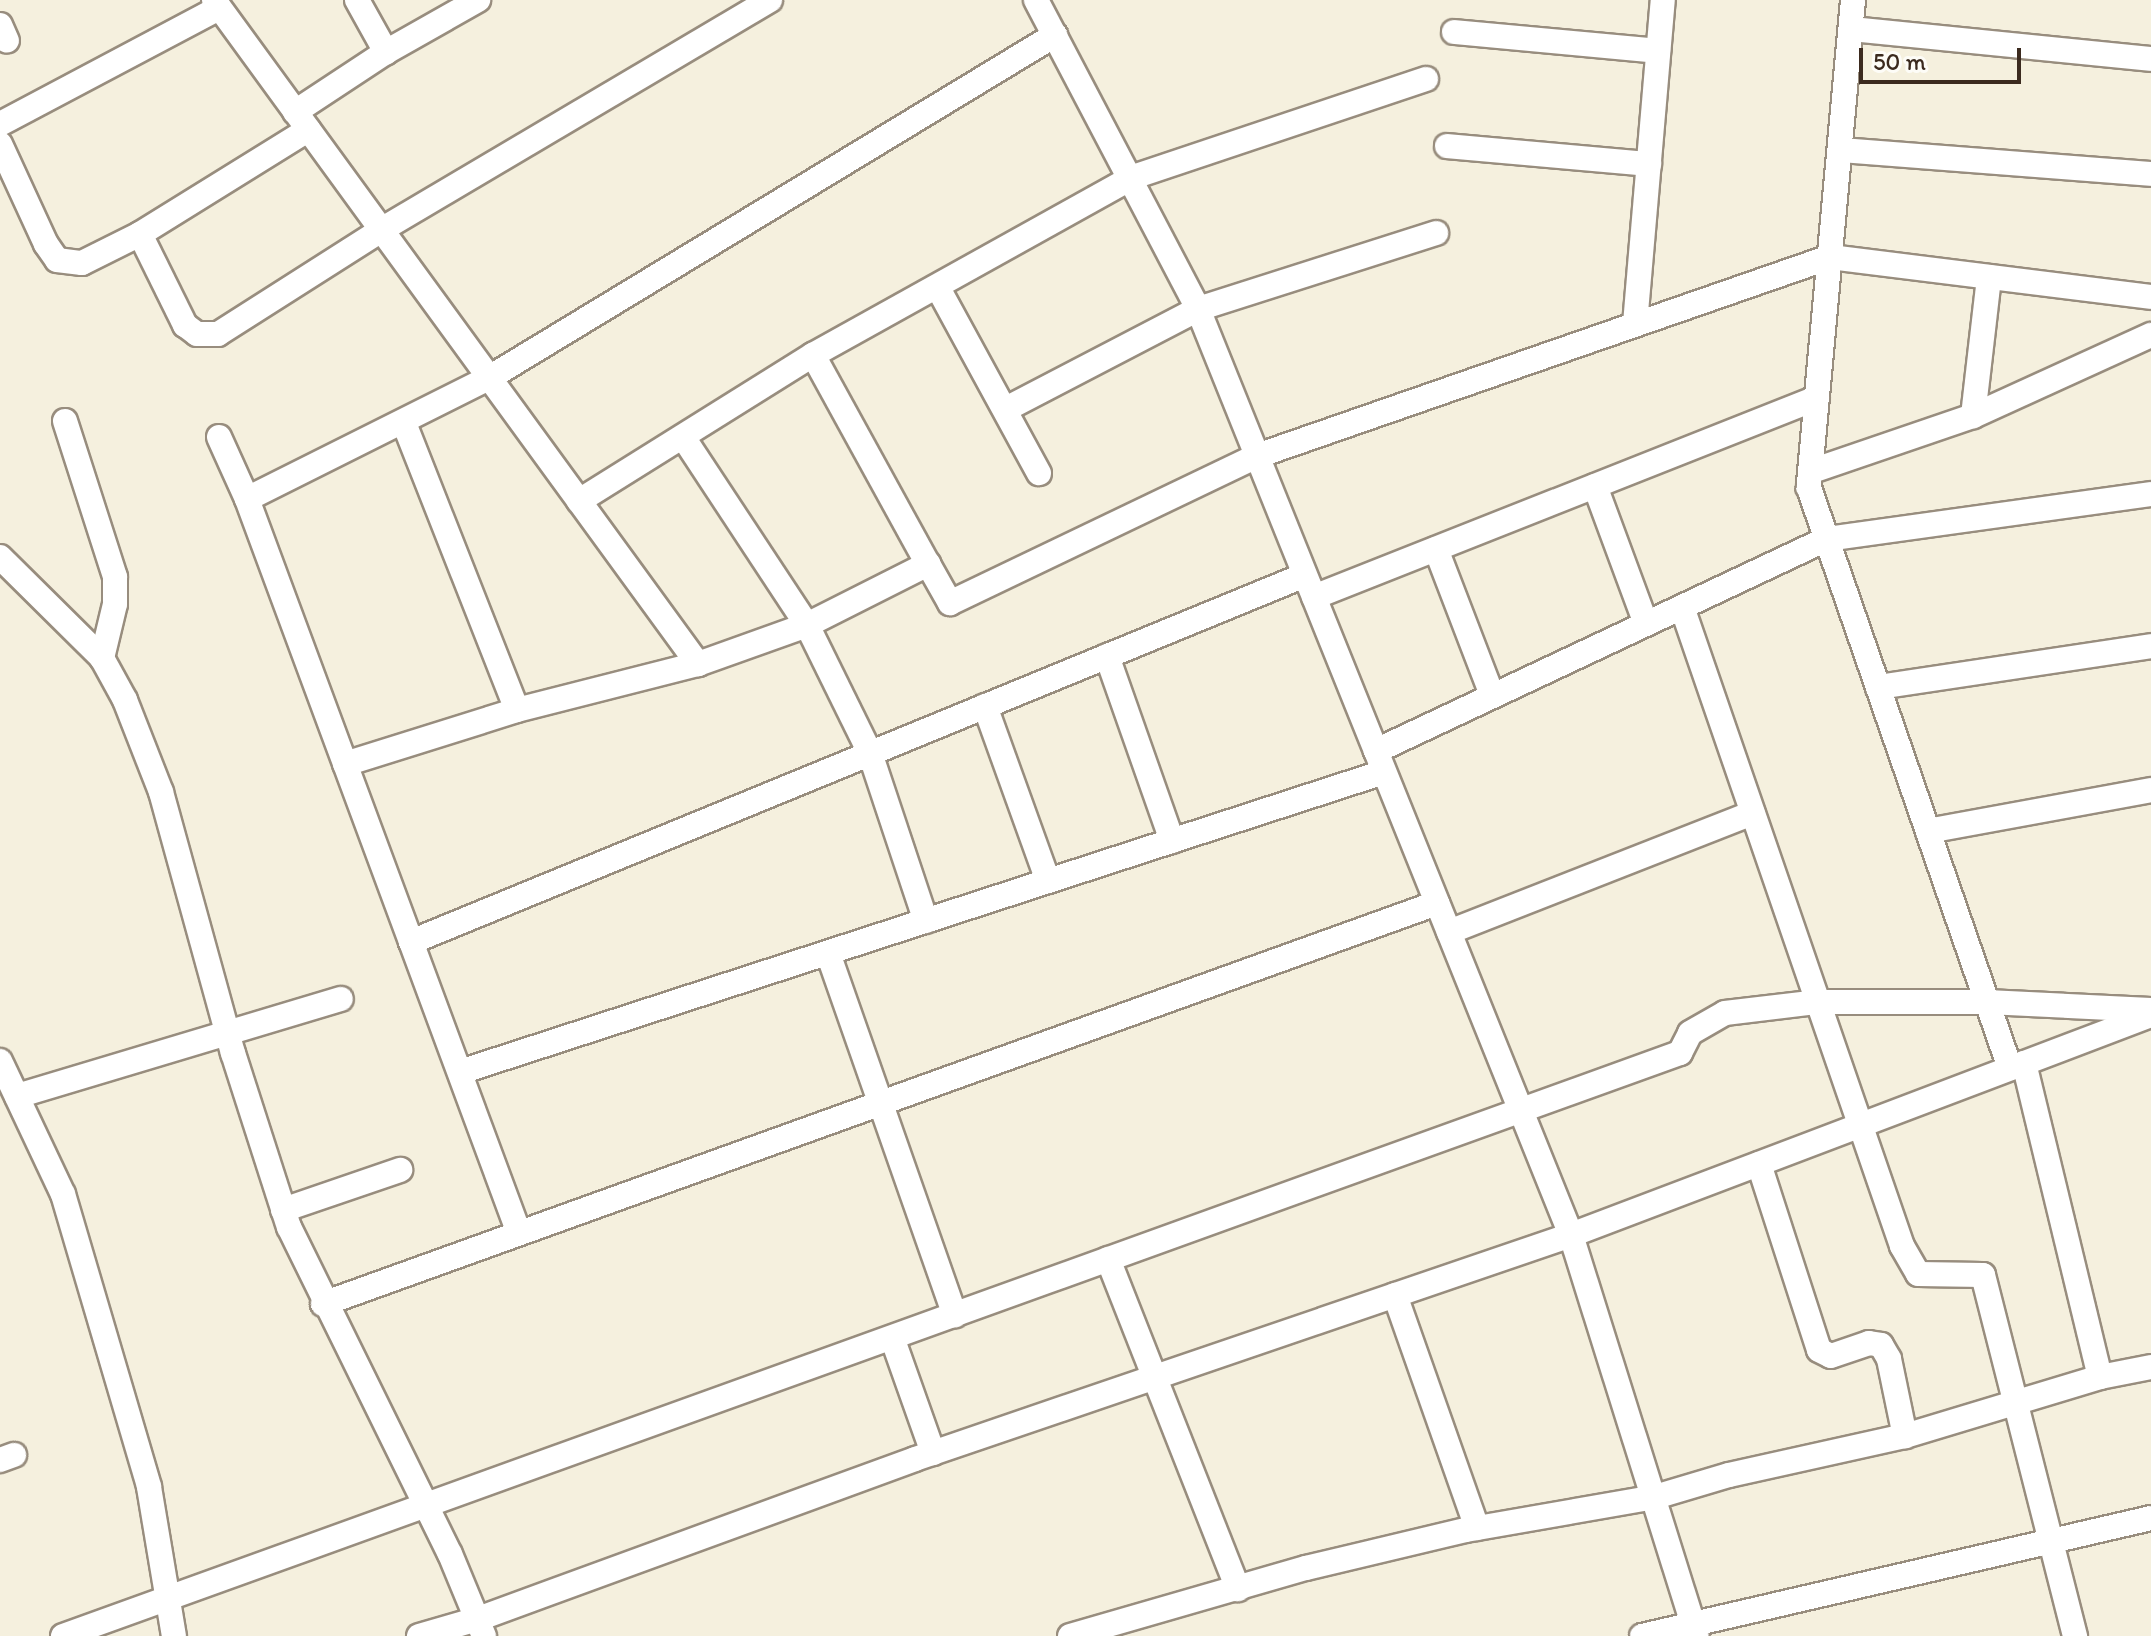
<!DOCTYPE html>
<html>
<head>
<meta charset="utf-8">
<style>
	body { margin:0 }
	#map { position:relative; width:2151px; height:1636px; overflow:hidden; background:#f5f0de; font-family:Itim,sans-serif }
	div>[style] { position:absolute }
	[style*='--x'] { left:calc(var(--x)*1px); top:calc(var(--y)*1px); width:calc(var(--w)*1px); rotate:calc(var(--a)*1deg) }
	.roads { filter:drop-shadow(2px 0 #988d7e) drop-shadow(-2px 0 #988d7e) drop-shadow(0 2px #988d7e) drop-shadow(0 -2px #988d7e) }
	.minor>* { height:24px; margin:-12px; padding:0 12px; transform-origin:12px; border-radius:12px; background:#fff }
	span { translate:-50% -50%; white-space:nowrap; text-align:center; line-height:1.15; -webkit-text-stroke:6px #fdfcf7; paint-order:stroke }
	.scale { position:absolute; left:1859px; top:48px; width:162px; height:36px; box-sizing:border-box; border:4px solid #3b2a1e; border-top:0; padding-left:10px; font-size:24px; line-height:28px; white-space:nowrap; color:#3b2a1e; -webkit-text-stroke:6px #fdfcf7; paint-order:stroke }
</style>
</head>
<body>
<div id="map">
	<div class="roads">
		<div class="minor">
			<div style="--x:214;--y:0;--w:822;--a:53.91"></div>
			<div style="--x:357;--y:0;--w:60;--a:60.9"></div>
			<div style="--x:1036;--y:0;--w:349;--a:62.3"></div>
			<div style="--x:1198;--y:309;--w:998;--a:68.06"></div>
			<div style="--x:1571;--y:1235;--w:420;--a:72.6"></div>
			<div style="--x:1853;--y:0;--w:490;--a:95.2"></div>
			<div style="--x:1809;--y:488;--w:614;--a:70.89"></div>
			<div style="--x:0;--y:25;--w:17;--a:66"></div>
			<div style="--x:1851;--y:29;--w:301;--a:5.7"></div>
			<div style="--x:1454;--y:32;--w:205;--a:5.3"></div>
			<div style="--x:295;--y:112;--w:109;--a:-33.4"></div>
			<div style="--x:386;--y:52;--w:106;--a:-29.5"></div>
			<div style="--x:0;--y:124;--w:248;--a:-27.9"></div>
			<div style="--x:0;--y:144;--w:110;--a:65.3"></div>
			<div style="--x:46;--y:244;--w:19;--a:55"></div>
			<div style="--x:57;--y:260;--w:25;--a:7"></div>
			<div style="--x:82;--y:263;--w:65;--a:-26.6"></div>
			<div style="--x:140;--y:234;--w:198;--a:-31.8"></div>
			<div style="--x:1447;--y:146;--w:203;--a:5.1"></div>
			<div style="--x:1840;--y:150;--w:312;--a:4.4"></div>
			<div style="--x:140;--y:234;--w:102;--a:63.7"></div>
			<div style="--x:185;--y:325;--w:15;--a:37"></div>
			<div style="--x:197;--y:334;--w:21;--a:0"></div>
			<div style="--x:218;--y:334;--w:193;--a:-32.5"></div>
			<div style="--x:381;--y:230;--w:452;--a:-30.6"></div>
			<div style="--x:938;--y:288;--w:211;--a:61.4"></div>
			<div style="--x:1635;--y:324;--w:325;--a:-85.1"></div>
			<div style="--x:813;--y:355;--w:239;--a:61.2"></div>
			<div style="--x:1006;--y:409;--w:216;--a:-27.5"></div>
			<div style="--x:1198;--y:309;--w:250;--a:-17.7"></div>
			<div style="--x:1973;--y:416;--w:140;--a:-83.4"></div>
			<div style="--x:65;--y:421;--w:164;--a:72.2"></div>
			<div style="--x:115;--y:577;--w:27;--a:90"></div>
			<div style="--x:115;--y:604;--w:56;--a:103.5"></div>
			<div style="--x:404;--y:423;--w:308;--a:68.5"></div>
			<div style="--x:219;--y:437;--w:68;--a:65.7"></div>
			<div style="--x:247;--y:499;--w:783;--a:69.67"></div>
			<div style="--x:683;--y:437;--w:225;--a:56.6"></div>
			<div style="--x:807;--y:625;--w:143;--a:63.8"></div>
			<div style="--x:870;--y:753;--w:177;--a:71.6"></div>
			<div style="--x:1812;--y:471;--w:170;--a:-18.9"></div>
			<div style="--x:1973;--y:416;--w:196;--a:-24.5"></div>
			<div style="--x:1595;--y:486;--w:147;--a:69.7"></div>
			<div style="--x:247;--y:499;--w:271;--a:-26.6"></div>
			<div style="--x:489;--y:378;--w:662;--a:-31.22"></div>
			<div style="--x:579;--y:501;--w:276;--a:-32"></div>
			<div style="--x:813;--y:355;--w:366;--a:-29.1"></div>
			<div style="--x:1133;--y:177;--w:309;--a:-18.5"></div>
			<div style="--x:1436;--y:549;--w:156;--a:69"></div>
			<div style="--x:0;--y:557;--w:144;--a:44.7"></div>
			<div style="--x:102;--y:658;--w:48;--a:61.3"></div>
			<div style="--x:125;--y:700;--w:99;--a:68.6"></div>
			<div style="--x:161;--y:792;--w:271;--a:74.6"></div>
			<div style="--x:233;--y:1053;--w:183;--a:72.2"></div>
			<div style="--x:289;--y:1227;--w:364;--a:63.8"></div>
			<div style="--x:450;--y:1554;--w:89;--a:67.5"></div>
			<div style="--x:1314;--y:597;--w:541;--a:-21.59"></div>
			<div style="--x:1682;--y:607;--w:676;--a:71"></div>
			<div style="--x:1902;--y:1246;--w:32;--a:60"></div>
			<div style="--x:1918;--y:1274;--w:65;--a:0.9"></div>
			<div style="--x:1983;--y:1275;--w:373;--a:75.7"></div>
			<div style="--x:1107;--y:656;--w:196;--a:70.6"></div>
			<div style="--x:1878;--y:687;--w:276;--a:-8.5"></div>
			<div style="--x:985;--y:706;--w:186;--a:70.2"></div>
			<div style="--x:1376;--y:751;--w:498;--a:-25.2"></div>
			<div style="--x:1827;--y:539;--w:327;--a:-7.9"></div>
			<div style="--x:345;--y:764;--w:180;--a:-17.4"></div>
			<div style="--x:517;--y:710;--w:187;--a:-14.3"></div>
			<div style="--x:698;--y:664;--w:116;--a:-19.7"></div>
			<div style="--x:807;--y:625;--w:136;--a:-26.8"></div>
			<div style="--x:928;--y:564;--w:45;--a:60.6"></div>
			<div style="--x:950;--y:603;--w:340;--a:-25.6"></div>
			<div style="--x:1257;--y:456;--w:607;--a:-19.15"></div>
			<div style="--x:1830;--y:257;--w:323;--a:7.1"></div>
			<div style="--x:1928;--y:831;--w:227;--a:-10.4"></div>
			<div style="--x:1449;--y:932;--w:326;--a:-21.4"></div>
			<div style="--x:411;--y:942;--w:966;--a:-22.32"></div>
			<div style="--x:828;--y:953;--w:384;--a:70.7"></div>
			<div style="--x:0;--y:1061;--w:147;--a:64.7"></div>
			<div style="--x:63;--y:1194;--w:305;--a:73.6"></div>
			<div style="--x:149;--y:1487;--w:151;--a:80.5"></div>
			<div style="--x:2024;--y:1063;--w:323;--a:76.4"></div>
			<div style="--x:460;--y:1072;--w:971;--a:-17.99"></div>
			<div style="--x:17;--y:1096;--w:338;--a:-16.7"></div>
			<div style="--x:1759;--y:1164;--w:195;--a:72.1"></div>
			<div style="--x:1819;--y:1350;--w:13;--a:27"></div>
			<div style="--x:1831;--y:1356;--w:40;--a:-18.9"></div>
			<div style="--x:1869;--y:1343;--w:12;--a:9"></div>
			<div style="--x:1881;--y:1345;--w:16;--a:60"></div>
			<div style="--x:1889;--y:1359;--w:79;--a:78.3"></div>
			<div style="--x:283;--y:1210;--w:124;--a:-18.9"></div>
			<div style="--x:1108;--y:1259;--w:355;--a:68.5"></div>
			<div style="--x:1395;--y:1295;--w:247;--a:70.6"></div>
			<div style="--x:323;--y:1304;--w:1184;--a:-19.8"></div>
			<div style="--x:893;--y:1340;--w:120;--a:70.5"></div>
			<div style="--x:0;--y:1460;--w:15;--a:-20"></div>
			<div style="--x:63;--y:1636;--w:1719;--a:-19.83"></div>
			<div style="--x:1680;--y:1053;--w:22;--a:-63"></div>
			<div style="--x:1690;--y:1033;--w:40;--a:-29.7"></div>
			<div style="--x:1725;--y:1013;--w:93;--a:-6.8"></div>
			<div style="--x:1817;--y:1002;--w:170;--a:0"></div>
			<div style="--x:1987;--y:1002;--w:164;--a:2.8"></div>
			<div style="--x:419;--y:1636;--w:61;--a:-16.1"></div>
			<div style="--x:478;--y:1619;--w:465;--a:-20.1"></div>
			<div style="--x:915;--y:1459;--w:693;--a:-18.85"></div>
			<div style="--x:1571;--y:1235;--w:620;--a:-20.77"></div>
			<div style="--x:1070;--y:1636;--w:246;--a:-16.1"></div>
			<div style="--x:1306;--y:1568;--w:164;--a:-13.4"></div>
			<div style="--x:1466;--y:1530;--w:192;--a:-9.9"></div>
			<div style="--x:1655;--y:1497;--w:77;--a:-16.6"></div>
			<div style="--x:1729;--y:1475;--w:180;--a:-12.5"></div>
			<div style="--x:1905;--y:1436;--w:204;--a:-16.8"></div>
			<div style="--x:2100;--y:1377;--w:52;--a:-11.1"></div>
			<div style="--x:1642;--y:1636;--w:522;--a:-13.05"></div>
		</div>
	</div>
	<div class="scale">50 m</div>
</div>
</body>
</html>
